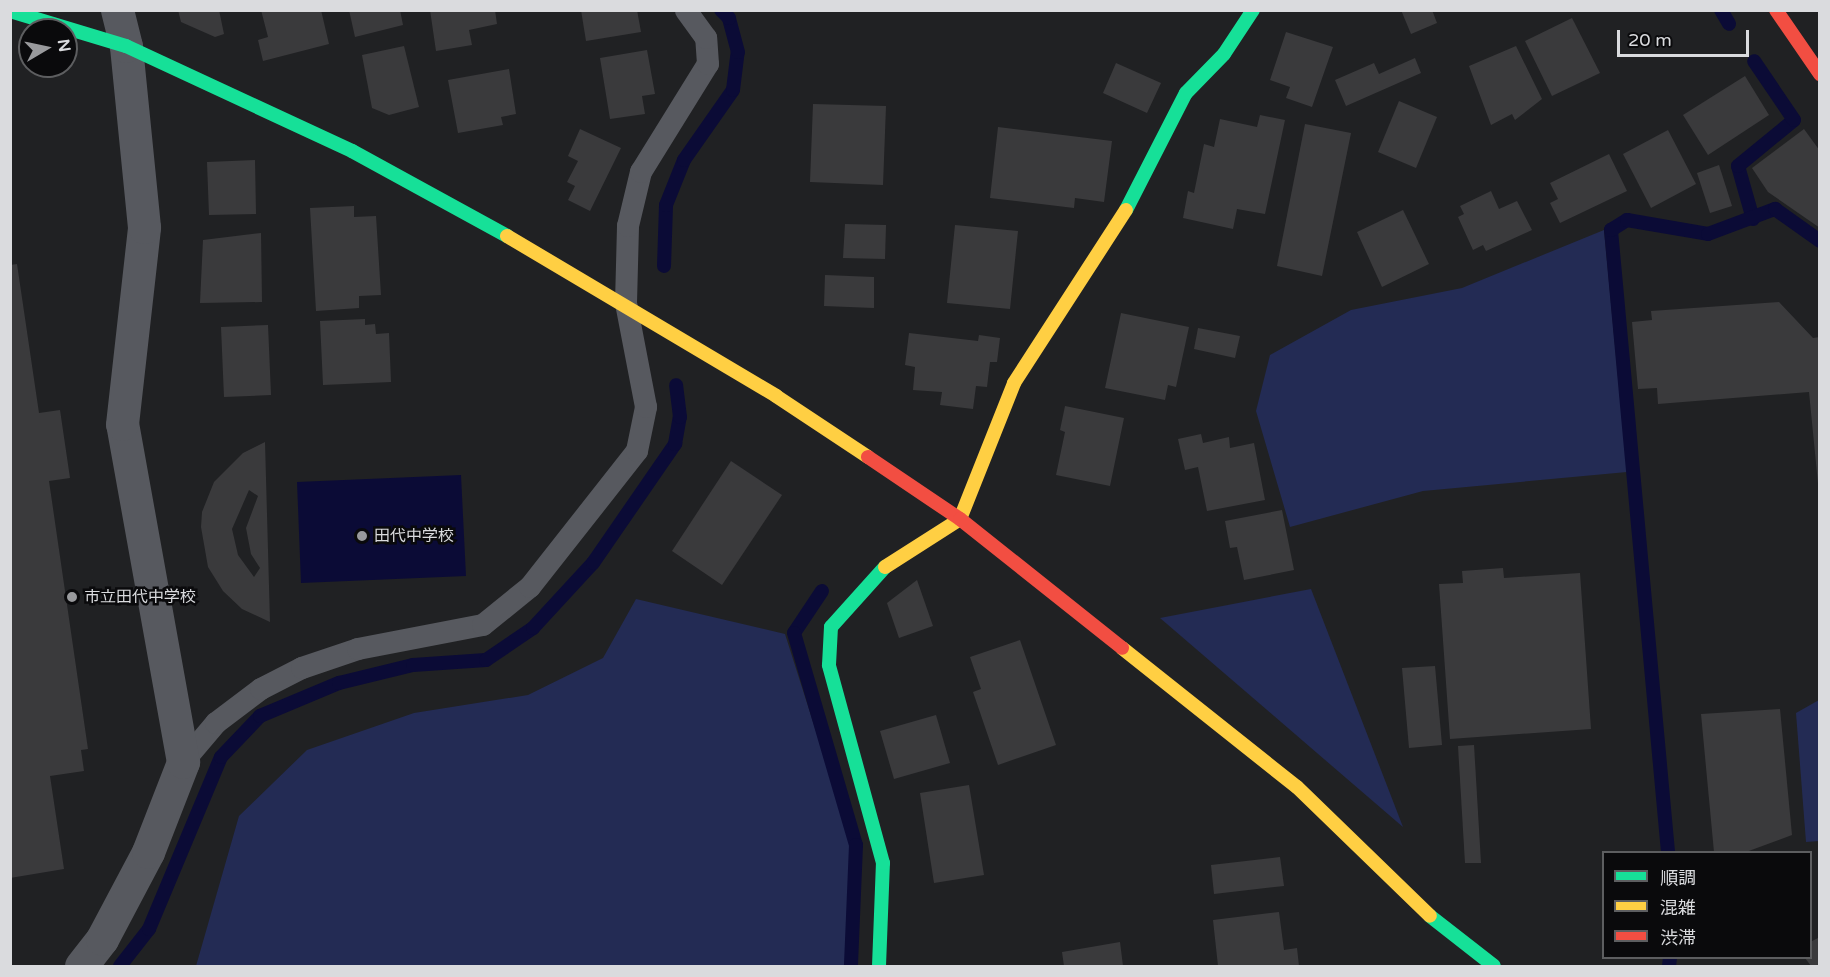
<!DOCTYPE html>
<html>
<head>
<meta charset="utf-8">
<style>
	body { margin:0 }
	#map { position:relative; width:1830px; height:977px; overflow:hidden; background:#202123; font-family:"Varela Round","Noto Sans JP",sans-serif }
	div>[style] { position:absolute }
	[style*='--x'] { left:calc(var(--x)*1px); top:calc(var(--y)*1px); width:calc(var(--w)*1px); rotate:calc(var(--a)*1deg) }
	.green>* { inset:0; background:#232b54 }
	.water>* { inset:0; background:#0b0b36 }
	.stream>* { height:14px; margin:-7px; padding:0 7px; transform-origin:7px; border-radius:7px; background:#0b0b36 }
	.building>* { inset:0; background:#3a3a3c }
	.lane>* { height:22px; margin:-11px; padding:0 11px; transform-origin:11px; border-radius:11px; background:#57595f }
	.street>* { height:33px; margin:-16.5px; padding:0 16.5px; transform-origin:16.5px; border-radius:16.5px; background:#57595f }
	.fast>* { height:14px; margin:-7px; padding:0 7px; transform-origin:7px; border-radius:7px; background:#16e098 }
	.slow>* { height:14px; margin:-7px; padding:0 7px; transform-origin:7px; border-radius:7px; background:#ffcf43 }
	.jam>* { height:14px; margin:-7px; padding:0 7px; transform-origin:7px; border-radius:7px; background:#f24e42 }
	.dots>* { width:16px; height:16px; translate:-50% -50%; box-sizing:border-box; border:3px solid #0a0a0c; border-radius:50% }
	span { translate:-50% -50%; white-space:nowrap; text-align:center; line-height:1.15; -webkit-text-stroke:5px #0a0a0c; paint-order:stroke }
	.poi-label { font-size:16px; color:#dadbde }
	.left { translate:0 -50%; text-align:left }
	.frame { position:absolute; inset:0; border:12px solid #dadbde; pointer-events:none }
	.legend { position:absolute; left:1602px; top:851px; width:210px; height:108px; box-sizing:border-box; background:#0a0a0c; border:2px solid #5d5e60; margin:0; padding:8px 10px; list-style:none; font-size:18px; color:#dadbde }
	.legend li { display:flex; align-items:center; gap:12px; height:30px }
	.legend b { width:30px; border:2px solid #5d5e60 }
	.north { position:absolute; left:18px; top:18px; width:60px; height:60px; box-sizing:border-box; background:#0a0a0c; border:2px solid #5d5e60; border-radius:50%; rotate:81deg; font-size:16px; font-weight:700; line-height:24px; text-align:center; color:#dadbde }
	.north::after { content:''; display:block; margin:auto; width:21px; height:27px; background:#999a9d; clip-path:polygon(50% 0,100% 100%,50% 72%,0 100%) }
	.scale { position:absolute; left:1617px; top:30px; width:132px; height:27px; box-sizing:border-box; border:3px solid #dadbde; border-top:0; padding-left:8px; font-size:18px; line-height:21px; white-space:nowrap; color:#dadbde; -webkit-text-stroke:4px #0a0a0c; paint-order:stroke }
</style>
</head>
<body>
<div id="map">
	<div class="green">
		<div style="clip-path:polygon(1604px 230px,1627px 472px,1423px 491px,1290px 527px,1256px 411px,1270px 355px,1351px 310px,1462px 288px)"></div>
		<div style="clip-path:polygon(1311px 589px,1403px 827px,1160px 618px)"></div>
		<div style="clip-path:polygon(636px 599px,785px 634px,851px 841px,850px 966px,196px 966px,239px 816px,307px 750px,414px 713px,528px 695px,603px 658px)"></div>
		<div style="clip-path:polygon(1819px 700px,1819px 841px,1806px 842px,1796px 713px)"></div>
	</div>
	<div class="water">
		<div style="clip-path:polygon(461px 475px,466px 576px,301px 583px,297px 482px)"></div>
	</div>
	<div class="stream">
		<div style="--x:1721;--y:10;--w:16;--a:60"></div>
		<div style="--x:1753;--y:219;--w:55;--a:-105.8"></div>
		<div style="--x:1738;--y:166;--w:72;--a:-39.4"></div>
		<div style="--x:1794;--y:120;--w:71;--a:-124.1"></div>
		<div style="--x:664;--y:266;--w:61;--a:-88.1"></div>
		<div style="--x:666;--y:205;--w:48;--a:-68.2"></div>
		<div style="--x:684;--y:160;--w:85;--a:-55"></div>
		<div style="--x:733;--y:90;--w:38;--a:-83"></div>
		<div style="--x:738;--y:52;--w:35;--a:-105"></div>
		<div style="--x:729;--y:18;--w:11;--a:-135"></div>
		<div style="--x:822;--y:591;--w:50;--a:123.7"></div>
		<div style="--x:794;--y:633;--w:221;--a:73.7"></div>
		<div style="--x:856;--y:845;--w:121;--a:92.4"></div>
		<div style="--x:1668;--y:852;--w:625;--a:-95.24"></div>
		<div style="--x:1611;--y:230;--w:19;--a:-32"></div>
		<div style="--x:1627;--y:220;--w:82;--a:9.8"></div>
		<div style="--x:1708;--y:234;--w:72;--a:-20.5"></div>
		<div style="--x:1775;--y:209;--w:55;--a:35.4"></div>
		<div style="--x:120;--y:966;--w:47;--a:-51.9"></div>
		<div style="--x:149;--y:929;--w:186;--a:-67.3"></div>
		<div style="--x:221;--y:757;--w:57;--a:-46.4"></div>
		<div style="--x:260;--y:716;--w:86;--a:-22.7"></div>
		<div style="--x:339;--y:683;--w:76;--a:-13.7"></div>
		<div style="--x:413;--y:665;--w:73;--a:-3.9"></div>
		<div style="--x:486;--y:660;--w:57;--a:-34.2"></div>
		<div style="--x:533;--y:628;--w:88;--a:-47.3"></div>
		<div style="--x:593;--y:563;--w:145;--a:-55.4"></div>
		<div style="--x:675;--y:444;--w:27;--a:-80"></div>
		<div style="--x:680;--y:417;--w:32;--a:-97"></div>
		<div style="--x:1669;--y:966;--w:8;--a:-83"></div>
	</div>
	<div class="building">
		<div style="clip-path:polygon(178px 10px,219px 10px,224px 34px,215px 37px,181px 22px)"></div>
		<div style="clip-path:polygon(261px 10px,321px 10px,329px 44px,263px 61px,258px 40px,268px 37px)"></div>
		<div style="clip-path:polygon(349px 10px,400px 10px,403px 25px,355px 37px)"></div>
		<div style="clip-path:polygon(430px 10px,495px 10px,497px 24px,469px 30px,472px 45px,436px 51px)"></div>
		<div style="clip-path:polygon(581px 10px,637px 10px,641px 32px,586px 41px)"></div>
		<div style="clip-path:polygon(1401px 10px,1432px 10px,1437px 23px,1411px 34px)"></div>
		<div style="clip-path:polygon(1572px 18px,1600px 73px,1552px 96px,1525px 41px)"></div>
		<div style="clip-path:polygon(1286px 32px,1333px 47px,1312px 107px,1286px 98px,1290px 87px,1270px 80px)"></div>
		<div style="clip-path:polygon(404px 46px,419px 107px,389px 115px,372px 108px,362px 55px)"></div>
		<div style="clip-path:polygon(1516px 46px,1542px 99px,1515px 120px,1512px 114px,1491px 125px,1469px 66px)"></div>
		<div style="clip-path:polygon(647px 50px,655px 94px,642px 96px,645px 114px,610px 119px,600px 58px)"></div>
		<div style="clip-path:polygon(1415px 58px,1421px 73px,1346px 106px,1335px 80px,1374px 63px,1379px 74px)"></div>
		<div style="clip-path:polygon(1116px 63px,1161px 83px,1147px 113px,1103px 93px)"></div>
		<div style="clip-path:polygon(509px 69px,516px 114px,501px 117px,503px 125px,458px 133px,448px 80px)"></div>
		<div style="clip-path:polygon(1745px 76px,1769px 115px,1708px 155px,1683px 115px)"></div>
		<div style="clip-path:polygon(1399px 101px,1437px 117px,1416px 168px,1378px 152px)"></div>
		<div style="clip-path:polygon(813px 104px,886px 106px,883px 185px,810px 182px)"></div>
		<div style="clip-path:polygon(1260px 115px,1285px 120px,1265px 214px,1237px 209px,1233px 229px,1183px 218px,1188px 191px,1194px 193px,1204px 144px,1214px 147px,1220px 119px,1257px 127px)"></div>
		<div style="clip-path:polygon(1305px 124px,1351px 133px,1322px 276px,1277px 266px)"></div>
		<div style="clip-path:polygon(998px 127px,1112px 141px,1104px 202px,1075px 198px,1074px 208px,990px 198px)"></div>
		<div style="clip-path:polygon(580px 129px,621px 148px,590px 211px,568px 200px,575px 186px,567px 182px,578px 161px,568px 156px)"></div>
		<div style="clip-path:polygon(1804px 129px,1820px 151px,1820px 228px,1768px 192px,1752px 168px)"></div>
		<div style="clip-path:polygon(1668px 130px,1696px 184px,1651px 208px,1623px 154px)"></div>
		<div style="clip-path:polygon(1609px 154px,1627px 191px,1560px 223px,1550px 203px,1558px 199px,1550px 183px)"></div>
		<div style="clip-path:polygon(255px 160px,256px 214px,209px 215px,207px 162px)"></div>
		<div style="clip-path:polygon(1719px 165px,1732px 206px,1710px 213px,1697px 173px)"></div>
		<div style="clip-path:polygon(1491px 191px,1499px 209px,1517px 201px,1532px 230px,1486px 251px,1483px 245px,1473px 250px,1458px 217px,1464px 214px,1460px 206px)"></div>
		<div style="clip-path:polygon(354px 206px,354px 217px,376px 216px,381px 295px,359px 296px,359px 308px,316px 311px,310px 208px)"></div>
		<div style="clip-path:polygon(1403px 210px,1429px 264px,1382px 287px,1357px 232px)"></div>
		<div style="clip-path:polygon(845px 224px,886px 225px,885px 259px,843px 258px)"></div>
		<div style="clip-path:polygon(955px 225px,1018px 231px,1010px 309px,947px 303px)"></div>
		<div style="clip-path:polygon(261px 233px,262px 302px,200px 303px,203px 240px)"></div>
		<div style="clip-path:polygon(17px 264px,39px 413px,60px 410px,70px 478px,49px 481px,88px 749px,81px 750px,84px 771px,50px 776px,64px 869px,10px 878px,10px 265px)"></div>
		<div style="clip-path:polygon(825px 275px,874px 277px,874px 308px,824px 306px)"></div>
		<div style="clip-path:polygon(1779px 302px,1813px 338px,1820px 337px,1820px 504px,1809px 392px,1658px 404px,1657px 388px,1638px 389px,1632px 322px,1652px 320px,1651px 311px)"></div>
		<div style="clip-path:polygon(1121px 313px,1189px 327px,1176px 387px,1168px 385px,1165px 400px,1105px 388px)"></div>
		<div style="clip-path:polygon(365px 319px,365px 325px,375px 324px,376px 334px,389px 333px,391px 382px,323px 385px,320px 321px)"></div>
		<div style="clip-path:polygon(268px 325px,271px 395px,224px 397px,221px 327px)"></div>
		<div style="clip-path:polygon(1198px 328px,1240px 336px,1235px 358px,1194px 349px)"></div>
		<div style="clip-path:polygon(909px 333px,978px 341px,979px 335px,1000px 338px,997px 362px,990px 362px,987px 387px,976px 386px,973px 409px,940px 405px,942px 392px,913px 390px,915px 367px,905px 365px)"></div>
		<div style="clip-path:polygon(1065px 406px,1124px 418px,1110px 486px,1056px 475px,1065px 432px,1060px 430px)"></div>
		<div style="clip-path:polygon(1201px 434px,1203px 443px,1229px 437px,1230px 448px,1254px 443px,1265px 500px,1207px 511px,1198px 467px,1185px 470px,1178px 439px)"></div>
		<div style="clip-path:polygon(evenodd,265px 442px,270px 622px,242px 609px,223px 591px,208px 567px,201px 527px,202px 512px,214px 482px,243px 453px,265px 442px,249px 490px,258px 496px,246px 528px,251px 554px,260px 568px,254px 577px,238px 555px,232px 529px,249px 490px)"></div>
		<div style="clip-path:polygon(731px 461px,782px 495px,722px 585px,672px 551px)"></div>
		<div style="clip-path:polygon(1282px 510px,1294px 570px,1244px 580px,1237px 547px,1230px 548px,1225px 521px)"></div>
		<div style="clip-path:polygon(1503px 568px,1504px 578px,1580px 573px,1591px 729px,1450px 739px,1439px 584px,1463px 583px,1462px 571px)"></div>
		<div style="clip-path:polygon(917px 580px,933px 626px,899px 638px,887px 603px)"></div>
		<div style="clip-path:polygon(1020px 640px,1056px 745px,998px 765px,973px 692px,981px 689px,970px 657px)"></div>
		<div style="clip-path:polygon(1435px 666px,1442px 745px,1409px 748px,1402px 668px)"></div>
		<div style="clip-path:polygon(1780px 709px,1792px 835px,1746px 852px,1714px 852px,1701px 714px)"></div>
		<div style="clip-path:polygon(936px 715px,950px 763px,894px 779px,880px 731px)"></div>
		<div style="clip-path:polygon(1474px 745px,1481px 863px,1465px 863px,1458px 746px)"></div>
		<div style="clip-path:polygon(969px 785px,984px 875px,934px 883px,920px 793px)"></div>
		<div style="clip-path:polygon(1280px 857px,1284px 886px,1214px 894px,1211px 865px)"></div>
		<div style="clip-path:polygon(1279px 912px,1284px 950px,1297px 948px,1299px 966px,1218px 966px,1213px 920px)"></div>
		<div style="clip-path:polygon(1820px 937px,1820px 966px,1811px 966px,1805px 958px,1810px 958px,1810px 942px)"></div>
		<div style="clip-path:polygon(1120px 942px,1123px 966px,1064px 966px,1062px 952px)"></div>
	</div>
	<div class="lane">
		<div style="--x:183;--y:762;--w:51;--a:-49.8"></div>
		<div style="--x:216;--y:723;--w:56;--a:-37.1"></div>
		<div style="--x:261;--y:689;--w:46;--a:-27.1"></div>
		<div style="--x:302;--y:668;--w:59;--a:-18.7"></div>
		<div style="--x:358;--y:649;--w:127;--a:-10.9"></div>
		<div style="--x:483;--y:625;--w:60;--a:-39"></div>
		<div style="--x:530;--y:587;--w:173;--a:-51.8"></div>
		<div style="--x:637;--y:451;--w:45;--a:-78.4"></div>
		<div style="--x:646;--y:407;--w:106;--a:-100.9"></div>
		<div style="--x:626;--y:303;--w:77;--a:-88.5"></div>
		<div style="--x:628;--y:226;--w:56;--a:-76.5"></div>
		<div style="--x:641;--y:172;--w:127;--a:-58.2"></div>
		<div style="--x:708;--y:64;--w:26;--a:-94"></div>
		<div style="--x:706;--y:38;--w:34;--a:-126"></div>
	</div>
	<div class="street">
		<div style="--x:81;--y:966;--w:34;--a:-52"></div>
		<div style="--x:102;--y:939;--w:98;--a:-62.1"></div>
		<div style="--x:148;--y:852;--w:97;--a:-68.7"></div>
		<div style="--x:183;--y:762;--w:343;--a:-100.2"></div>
		<div style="--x:122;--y:424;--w:198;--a:-83.6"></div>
		<div style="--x:144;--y:227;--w:182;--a:-95.7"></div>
		<div style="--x:126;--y:46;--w:37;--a:-104"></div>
	</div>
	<div class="fast">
		<div style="--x:10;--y:11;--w:121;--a:16.8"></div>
		<div style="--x:126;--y:46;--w:249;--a:24.9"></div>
		<div style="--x:352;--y:151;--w:177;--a:28.7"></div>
		<div style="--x:1126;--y:210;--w:131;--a:-62.9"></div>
		<div style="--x:1186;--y:93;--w:54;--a:-45.7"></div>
		<div style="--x:1224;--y:54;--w:53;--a:-56.6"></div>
		<div style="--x:1430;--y:916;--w:81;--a:38"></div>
		<div style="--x:879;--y:966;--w:103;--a:-87.8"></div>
		<div style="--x:883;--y:863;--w:205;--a:-105.3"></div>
		<div style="--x:829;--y:665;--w:38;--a:-87"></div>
		<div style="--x:831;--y:627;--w:81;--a:-48"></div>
	</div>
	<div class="slow">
		<div style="--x:507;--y:236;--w:313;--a:30.7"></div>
		<div style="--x:776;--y:396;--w:110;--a:33.5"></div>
		<div style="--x:885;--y:567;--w:89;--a:-32.6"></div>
		<div style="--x:960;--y:519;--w:146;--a:-68.3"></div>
		<div style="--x:1014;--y:383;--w:206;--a:-57.1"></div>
		<div style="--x:1122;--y:648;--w:223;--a:38.5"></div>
		<div style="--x:1297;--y:787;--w:185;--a:44.1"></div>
	</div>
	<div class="jam">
		<div style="--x:1776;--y:10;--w:78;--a:55.5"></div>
		<div style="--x:868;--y:457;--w:111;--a:34"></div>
		<div style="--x:960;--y:519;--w:207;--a:38.5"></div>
	</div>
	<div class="dots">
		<div style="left:362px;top:536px;background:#999a9d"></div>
		<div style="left:72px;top:597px;background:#999a9d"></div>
	</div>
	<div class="poi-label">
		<span class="left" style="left:374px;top:536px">田代中学校</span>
		<span class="left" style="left:84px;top:597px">市立田代中学校</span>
	</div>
	<div class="frame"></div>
	<ul class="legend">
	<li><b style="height:8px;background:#16e098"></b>順調</li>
	<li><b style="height:8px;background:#ffcf43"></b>混雑</li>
	<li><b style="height:8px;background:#f24e42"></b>渋滞</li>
	</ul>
	<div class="north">N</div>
	<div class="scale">20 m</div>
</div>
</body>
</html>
